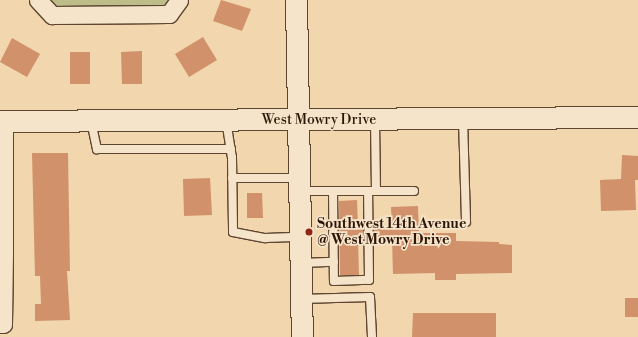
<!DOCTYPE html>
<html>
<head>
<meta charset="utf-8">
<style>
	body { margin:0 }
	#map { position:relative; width:638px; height:337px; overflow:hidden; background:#f1d6ae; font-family:"Libre Bodoni",serif }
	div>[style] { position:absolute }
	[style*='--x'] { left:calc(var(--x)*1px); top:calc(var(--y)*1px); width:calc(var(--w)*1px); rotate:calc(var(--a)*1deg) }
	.green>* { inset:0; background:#bdbd89 }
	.building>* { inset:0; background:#d1916a }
	.roads { filter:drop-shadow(1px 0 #5e4530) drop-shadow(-1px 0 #5e4530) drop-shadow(0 1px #5e4530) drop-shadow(0 -1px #5e4530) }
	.service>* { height:8px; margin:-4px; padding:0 4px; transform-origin:4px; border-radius:4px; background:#f6e4ca }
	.minor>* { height:17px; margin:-8.5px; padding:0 8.5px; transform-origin:8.5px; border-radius:8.5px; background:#f6e4ca }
	.tertiary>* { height:21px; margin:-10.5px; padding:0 10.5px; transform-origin:10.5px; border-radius:10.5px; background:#f6e4ca }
	.dots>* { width:11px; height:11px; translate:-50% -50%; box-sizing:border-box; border:2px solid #f6e4ca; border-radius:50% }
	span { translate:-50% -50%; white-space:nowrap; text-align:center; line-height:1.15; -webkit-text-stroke:3.5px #f6e4ca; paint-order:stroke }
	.street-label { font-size:14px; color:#2d1506 }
	.poi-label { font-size:14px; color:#2d1506; font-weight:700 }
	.left { translate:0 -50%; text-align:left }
</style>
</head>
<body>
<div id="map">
	<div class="green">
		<div style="clip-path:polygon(40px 0,176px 0,168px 12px,53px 13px)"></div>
	</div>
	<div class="building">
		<div style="clip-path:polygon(221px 0,251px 9px,242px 31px,213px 21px)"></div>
		<div style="clip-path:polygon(203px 37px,217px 60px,189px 77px,175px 54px)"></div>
		<div style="clip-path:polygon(12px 38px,40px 54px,27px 77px,0 62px)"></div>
		<div style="clip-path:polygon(142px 51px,142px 84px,122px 84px,121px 52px)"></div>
		<div style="clip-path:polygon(70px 52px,90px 52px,90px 84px,70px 84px)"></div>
		<div style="clip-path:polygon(32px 153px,68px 153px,70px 271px,67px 271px,70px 320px,35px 321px,35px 304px,41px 304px,40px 276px,35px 276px)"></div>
		<div style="clip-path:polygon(622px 155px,638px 156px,638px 180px,635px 180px,636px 210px,601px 211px,600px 180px,621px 179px)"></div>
		<div style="clip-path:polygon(210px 178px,212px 215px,184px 216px,183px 179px)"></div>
		<div style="clip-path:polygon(247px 193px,262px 193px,263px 218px,247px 218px)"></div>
		<div style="clip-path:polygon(357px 200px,358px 227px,363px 227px,363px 240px,358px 240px,359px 275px,340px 275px,339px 201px)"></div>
		<div style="clip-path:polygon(418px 206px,419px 233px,456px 233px,456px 241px,499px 242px,499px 244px,512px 245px,512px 273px,456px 274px,456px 280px,435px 280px,435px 273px,393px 274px,392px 239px,374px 240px,374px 226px,392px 226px,391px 207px)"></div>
		<div style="clip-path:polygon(625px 298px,638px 298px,638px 317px,625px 317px)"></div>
		<div style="clip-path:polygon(413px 313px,496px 313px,496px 337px,412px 337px)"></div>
	</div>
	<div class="roads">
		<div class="service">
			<div style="--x:463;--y:119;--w:103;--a:88.3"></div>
			<div style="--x:226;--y:120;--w:37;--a:81"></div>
			<div style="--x:232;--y:157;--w:75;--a:89.2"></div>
			<div style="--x:233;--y:232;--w:33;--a:11"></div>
			<div style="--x:265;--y:238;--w:35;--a:-2"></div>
			<div style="--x:91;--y:121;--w:29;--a:78"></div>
			<div style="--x:97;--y:149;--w:134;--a:0"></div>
			<div style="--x:232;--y:178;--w:67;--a:0"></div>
			<div style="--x:300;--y:191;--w:76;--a:0"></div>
			<div style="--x:376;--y:191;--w:72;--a:-90.8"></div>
			<div style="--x:333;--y:191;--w:90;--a:89.4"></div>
			<div style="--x:334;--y:281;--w:35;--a:-2"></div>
			<div style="--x:369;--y:280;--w:89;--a:-90.6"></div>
			<div style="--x:376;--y:191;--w:38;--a:0"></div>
			<div style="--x:301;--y:263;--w:33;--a:-2"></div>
			<div style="--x:301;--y:299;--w:69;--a:-1.7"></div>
			<div style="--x:370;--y:297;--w:40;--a:87.1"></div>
		</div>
		<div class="minor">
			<div style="--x:38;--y:0;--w:21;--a:47"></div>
			<div style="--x:52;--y:15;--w:117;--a:-0.5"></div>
			<div style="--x:169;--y:14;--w:17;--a:-54"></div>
			<div style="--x:0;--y:324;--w:3;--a:0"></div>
			<div style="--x:3;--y:324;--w:71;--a:-89.2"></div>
			<div style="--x:4;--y:253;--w:132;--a:-90"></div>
		</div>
		<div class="tertiary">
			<div style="--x:296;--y:0;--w:337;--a:89"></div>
			<div style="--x:0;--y:121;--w:638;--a:-0.36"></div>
		</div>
	</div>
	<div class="dots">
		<div style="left:309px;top:232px;background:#8f2418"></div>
	</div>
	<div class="street-label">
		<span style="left:319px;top:120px">West Mowry Drive</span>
	</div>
	<div class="poi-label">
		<span class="left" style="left:317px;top:232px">Southwest 14th Avenue<br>@ West Mowry Drive</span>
	</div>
</div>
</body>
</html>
